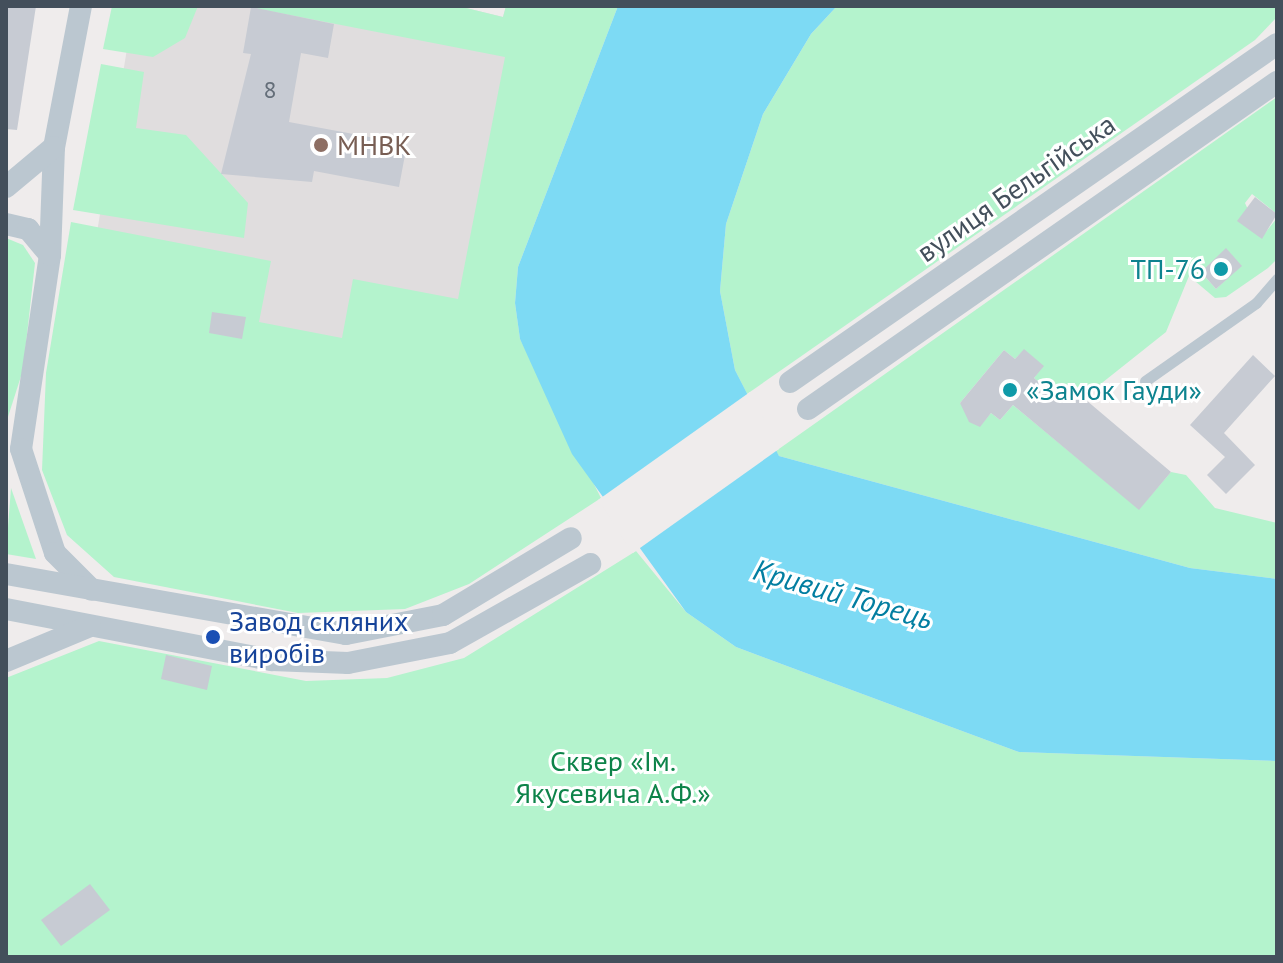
<!DOCTYPE html>
<html>
<head>
<meta charset="utf-8">
<style>
	body { margin:0 }
	#map { position:relative; width:1283px; height:963px; overflow:hidden; background:#efecec; font-family:"PT Sans",sans-serif }
	div>[style] { position:absolute }
	[style*='--x'] { left:calc(var(--x)*1px); top:calc(var(--y)*1px); width:calc(var(--w)*1px); rotate:calc(var(--a)*1deg) }
	.education>* { inset:0; background:#e0ddde }
	.green>* { inset:0; background:#b4f3cd }
	.water>* { inset:0; background:#7ddaf4 }
	.pier>* { inset:0; background:#efecec }
	.building>* { inset:0; background:#c7cbd3 }
	.service>* { height:11px; margin:-5.5px; padding:0 5.5px; transform-origin:5.5px; border-radius:5.5px; background:#bbc7d0 }
	.minor>* { height:22px; margin:-11px; padding:0 11px; transform-origin:11px; border-radius:11px; background:#bbc7d0 }
	.dots>* { width:22px; height:22px; translate:-50% -50%; box-sizing:border-box; border:4px solid #fff; border-radius:50% }
	span { translate:-50% -50%; white-space:nowrap; text-align:center; line-height:1.15; -webkit-text-stroke:6px #fff; paint-order:stroke }
	.number-label { font-size:24px; color:#646e79 }
	.number-label span { -webkit-text-stroke-width:0 }
	.education-label { font-size:28px; color:#785e54 }
	.left { translate:0 -50%; text-align:left }
	.street-label { font-size:28px; color:#434f5b }
	.culture-label { font-size:28px; color:#0d838f }
	.right { translate:-100% -50%; text-align:right }
	.transit-label { font-size:28px; color:#164399 }
	.park-label { font-size:28px; color:#0d8349 }
	.water-label { font-size:30px; color:#027ea1; font-style:italic }
	.frame { position:absolute; inset:0; border:8px solid #434f5b; pointer-events:none }
</style>
</head>
<body>
<div id="map">
	<div class="education">
		<div style="clip-path:polygon(134px 6px,458px 6px,503px 17px,506px 6px,520px 6px,473px 397px,83px 318px)"></div>
	</div>
	<div class="green">
		<div style="clip-path:polygon(112px 6px,198px 6px,185px 38px,153px 57px,103px 49px)"></div>
		<div style="clip-path:polygon(244px 6px,458px 6px,503px 17px,506px 6px,618px 6px,518px 267px,515px 303px,520px 339px,601px 498px,469px 584px,405px 609px,298px 613px,114px 577px,67px 535px,42px 470px,46px 373px,71px 222px,271px 261px,259px 322px,342px 338px,353px 279px,458px 299px,505px 57px)"></div>
		<div style="clip-path:polygon(837px 6px,1277px 6px,1277px 17px,1255px 40px,747px 394px,735px 370px,720px 291px,726px 224px,763px 114px,811px 34px)"></div>
		<div style="clip-path:polygon(101px 64px,144px 72px,136px 128px,186px 135px,248px 203px,244px 238px,73px 210px)"></div>
		<div style="clip-path:polygon(evenodd,1277px 97px,1277px 214px,1252px 194px,1245px 203px,1261px 238px,1277px 218px,1277px 259px,1268px 268px,1226px 297px,1215px 298px,1189px 276px,1166px 332px,1083px 398px,1073px 390px,1063px 402px,1034px 378px,1043px 366px,1024px 350px,1015px 359px,1004px 350px,960px 403px,980px 426px,991px 413px,1000px 420px,1013px 405px,1139px 509px,1171px 472px,1186px 475px,1215px 508px,1277px 523px,1277px 579px,1190px 568px,779px 456px,776px 451px,1277px 97px,1226px 249px,1241px 266px,1216px 289px,1201px 272px,1226px 249px)"></div>
		<div style="clip-path:polygon(6px 238px,23px 245px,35px 263px,23px 370px,6px 423px)"></div>
		<div style="clip-path:polygon(11px 488px,36px 559px,6px 554px)"></div>
		<div style="clip-path:polygon(636px 551px,686px 612px,736px 647px,1019px 752px,1277px 761px,1277px 957px,6px 957px,6px 678px,99px 641px,306px 681px,387px 678px,464px 658px)"></div>
	</div>
	<div class="water">
		<div style="clip-path:polygon(618px 6px,837px 6px,811px 34px,763px 114px,726px 224px,720px 291px,735px 370px,779px 456px,1190px 568px,1277px 579px,1277px 761px,1019px 752px,736px 647px,686px 612px,572px 454px,520px 339px,515px 303px,518px 267px)"></div>
	</div>
	<div class="pier">
		<div style="clip-path:polygon(750px 392px,779px 449px,633px 553px,598px 500px)"></div>
	</div>
	<div class="building">
		<div style="clip-path:polygon(6px 6px,36px 6px,17px 130px,6px 129px)"></div>
		<div style="clip-path:polygon(251px 7px,334px 24px,328px 58px,301px 53px,289px 122px,407px 144px,399px 187px,314px 171px,312px 182px,221px 174px,251px 54px,243px 53px)"></div>
		<div style="clip-path:polygon(1255px 197px,1277px 214px,1262px 239px,1237px 221px)"></div>
		<div style="clip-path:polygon(1226px 248px,1242px 266px,1216px 289px,1201px 272px)"></div>
		<div style="clip-path:polygon(212px 312px,246px 317px,242px 339px,209px 333px)"></div>
		<div style="clip-path:polygon(1024px 349px,1044px 366px,1034px 378px,1063px 402px,1073px 389px,1171px 472px,1139px 510px,1013px 405px,1000px 420px,991px 413px,980px 427px,969px 422px,960px 403px,1004px 350px,1015px 359px)"></div>
		<div style="clip-path:polygon(1253px 355px,1275px 376px,1224px 433px,1255px 465px,1226px 494px,1207px 475px,1225px 457px,1190px 425px)"></div>
		<div style="clip-path:polygon(166px 655px,212px 666px,207px 690px,161px 679px)"></div>
		<div style="clip-path:polygon(90px 884px,110px 910px,61px 946px,41px 920px)"></div>
	</div>
	<div class="service">
		<div style="--x:1145;--y:381;--w:136;--a:-35.1"></div>
		<div style="--x:1256;--y:303;--w:32;--a:-49"></div>
	</div>
	<div class="minor">
		<div style="--x:81;--y:6;--w:144;--a:100.8"></div>
		<div style="--x:54;--y:147;--w:108;--a:92.1"></div>
		<div style="--x:50;--y:255;--w:196;--a:98.5"></div>
		<div style="--x:21;--y:449;--w:109;--a:71.9"></div>
		<div style="--x:55;--y:553;--w:52;--a:45"></div>
		<div style="--x:6;--y:187;--w:62;--a:-39.8"></div>
		<div style="--x:6;--y:224;--w:23;--a:13"></div>
		<div style="--x:28;--y:229;--w:34;--a:50"></div>
		<div style="--x:790;--y:382;--w:593;--a:-34.76"></div>
		<div style="--x:808;--y:409;--w:572;--a:-34.89"></div>
		<div style="--x:6;--y:574;--w:345;--a:10"></div>
		<div style="--x:346;--y:634;--w:99;--a:-11.1"></div>
		<div style="--x:443;--y:615;--w:149;--a:-31"></div>
		<div style="--x:6;--y:609;--w:271;--a:10.9"></div>
		<div style="--x:272;--y:660;--w:76;--a:2.3"></div>
		<div style="--x:348;--y:663;--w:104;--a:-11.1"></div>
		<div style="--x:450;--y:643;--w:161;--a:-29.4"></div>
		<div style="--x:6;--y:661;--w:91;--a:-22.6"></div>
	</div>
	<div class="dots">
		<div style="left:321px;top:145px;background:#8d6e63"></div>
		<div style="left:1221px;top:269px;background:#0f9aa8"></div>
		<div style="left:1010px;top:390px;background:#0f9aa8"></div>
		<div style="left:213px;top:637px;background:#1a4fb4"></div>
	</div>
	<div class="number-label">
		<span style="left:270px;top:90px">8</span>
	</div>
	<div class="education-label">
		<span class="left" style="left:337px;top:145px">МНВК</span>
	</div>
	<div class="street-label">
		<span style="left:1016px;top:188px;rotate:-35deg">вулиця Бельгійська</span>
	</div>
	<div class="culture-label">
		<span class="right" style="left:1205px;top:269px">ТП-76</span>
		<span class="left" style="left:1026px;top:390px">«Замок Гауди»</span>
	</div>
	<div class="transit-label">
		<span class="left" style="left:229px;top:637px">Завод скляних<br>виробів</span>
	</div>
	<div class="park-label">
		<span style="left:613px;top:777px">Сквер «Ім.<br>Якусевича А.Ф.»</span>
	</div>
	<div class="water-label">
		<span style="left:843px;top:594px;rotate:16deg">Кривий Торець</span>
	</div>
	<div class="frame"></div>
</div>
</body>
</html>
